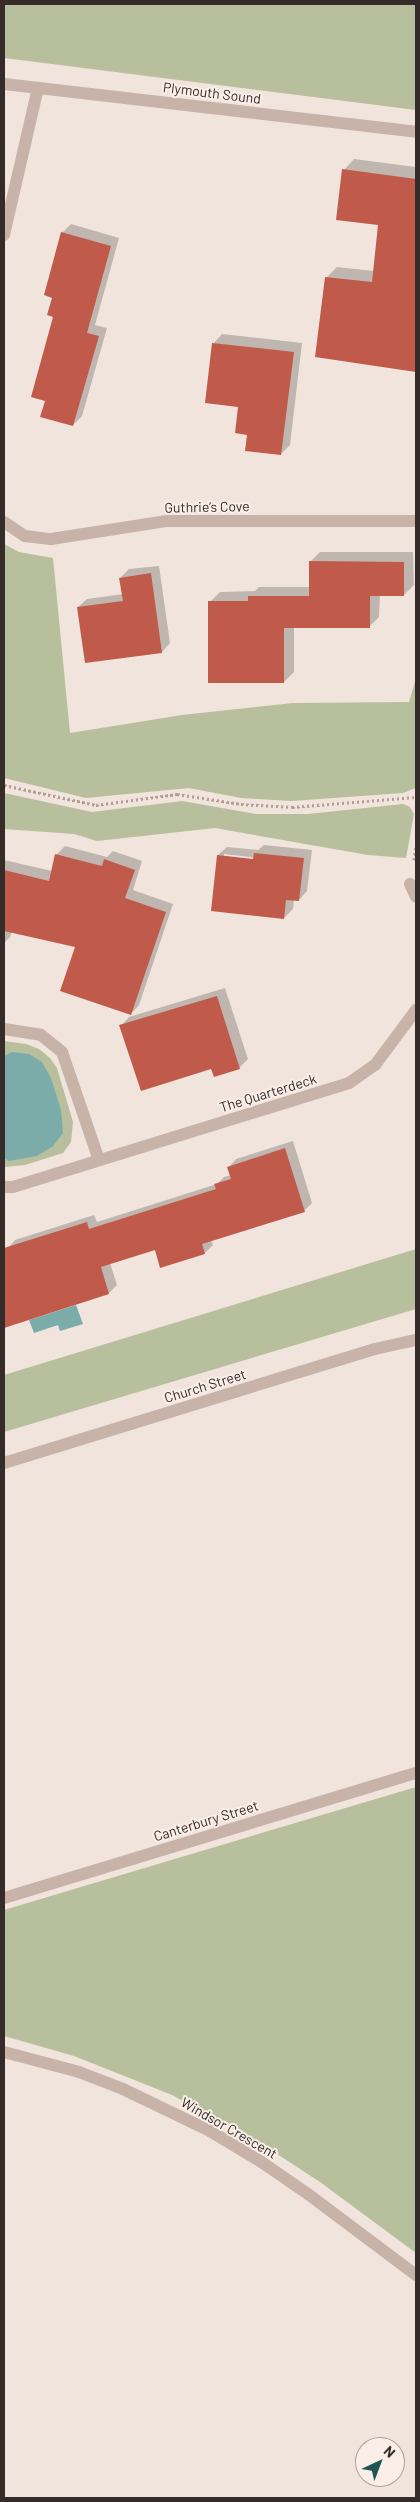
<!DOCTYPE html>
<html>
<head>
<meta charset="utf-8">
<style>
	body { margin:0 }
	#map { position:relative; width:420px; height:2502px; overflow:hidden; background:#f1e4dc; font-family:Barlow,sans-serif }
	div>[style] { position:absolute }
	[style*='--x'] { left:calc(var(--x)*1px); top:calc(var(--y)*1px); width:calc(var(--w)*1px); rotate:calc(var(--a)*1deg) }
	.green>* { inset:0; background:#b7bf9c }
	.water>* { inset:0; background:#7caca9 }
	.shadow>* { inset:0; background:#0003 }
	.building>* { inset:0; background:#c05a4a }
	.path>* { height:3px; margin-top:-1.5px; transform-origin:0; background:repeating-linear-gradient(90deg,#b49d92 0 2.5px,transparent 0 5px) }
	.minor>* { height:12px; margin:-6px; padding:0 6px; transform-origin:6px; border-radius:6px; background:#c8b3a8 }
	span { translate:-50% -50%; white-space:nowrap; text-align:center; line-height:1.15; -webkit-text-stroke:4px #f9efe8; paint-order:stroke }
	.street-label { font-size:14px; color:#352b28 }
	.frame { position:absolute; inset:0; border:5px solid #352b28; pointer-events:none }
	.north { position:absolute; left:355px; top:2437px; width:50px; height:50px; box-sizing:border-box; background:#f9efe8; border:1px solid #aba19b; border-radius:50%; rotate:43deg; font-size:14px; font-weight:700; line-height:20px; text-align:center; color:#352b28 }
	.north::after { content:''; display:block; margin:auto; width:18px; height:22px; background:#205552; clip-path:polygon(50% 0,100% 100%,50% 72%,0 100%) }
</style>
</head>
<body>
<div id="map">
	<div class="green">
		<div style="clip-path:polygon(4px 4px,416px 4px,416px 110px,4px 58px)"></div>
		<div style="clip-path:polygon(4px 544px,19px 552px,53px 558px,70px 733px,182px 715px,293px 703px,409px 702px,416px 678px,416px 788px,403px 793px,292px 801px,241px 798px,189px 788px,86px 798px,4px 778px)"></div>
		<div style="clip-path:polygon(4px 793px,92px 812px,182px 801px,256px 814px,308px 814px,403px 804px,410px 807px,414px 814px,406px 858px,368px 855px,215px 828px,97px 841px,74px 834px,4px 829px)"></div>
		<div style="clip-path:polygon(4px 1041px,26px 1044px,39px 1049px,50px 1058px,57px 1068px,73px 1122px,71px 1142px,63px 1153px,25px 1165px,4px 1167px)"></div>
		<div style="clip-path:polygon(416px 1249px,416px 1309px,4px 1432px,4px 1375px)"></div>
		<div style="clip-path:polygon(416px 1787px,416px 2253px,320px 2182px,271px 2150px,172px 2095px,74px 2056px,4px 2036px,4px 1910px)"></div>
	</div>
	<div class="water">
		<div style="clip-path:polygon(12px 1052px,29px 1054px,42px 1062px,51px 1078px,61px 1110px,63px 1133px,53px 1146px,37px 1156px,9px 1161px,4px 1158px,4px 1056px)"></div>
		<div style="clip-path:polygon(76px 1305px,83px 1324px,60px 1331px,58px 1325px,34px 1333px,29px 1320px)"></div>
	</div>
	<div class="shadow">
		<div style="clip-path:polygon(354px 159px,416px 167px,416px 370px,317px 356px,326px 278px,337px 267px,374px 271px,380px 224px,344px 170px)"></div>
		<div style="clip-path:polygon(71px 224px,119px 238px,95px 325px,107px 328px,82px 416px,73px 425px,46px 400px,54px 316px,54px 297px,62px 233px)"></div>
		<div style="clip-path:polygon(222px 334px,302px 343px,290px 445px,281px 454px,240px 406px,213px 344px)"></div>
		<div style="clip-path:polygon(320px 552px,413px 552px,414px 585px,404px 595px,380px 595px,379px 617px,369px 627px,294px 626px,294px 672px,284px 682px,210px 602px,220px 592px,255px 591px,259px 587px,310px 587px,310px 562px)"></div>
		<div style="clip-path:polygon(159px 566px,170px 643px,162px 652px,78px 607px,87px 599px,123px 594px,120px 578px,129px 569px)"></div>
		<div style="clip-path:polygon(evenodd,264px 845px,312px 850px,307px 891px,299px 900px,294px 900px,293px 909px,284px 918px,218px 855px,227px 847px,258px 850px,264px 845px,224px 854px,259px 858px,259px 860px,224px 857px,224px 854px)"></div>
		<div style="clip-path:polygon(65px 846px,107px 857px,113px 851px,142px 861px,133px 890px,173px 904px,139px 1005px,131px 1014px,77px 946px,12px 931px,10px 937px,4px 943px,4px 860px,52px 871px,56px 855px)"></div>
		<div style="clip-path:polygon(225px 988px,248px 1059px,239px 1068px,212px 1068px,121px 1026px,129px 1017px)"></div>
		<div style="clip-path:polygon(293px 1141px,312px 1203px,304px 1211px,211px 1240px,213px 1245px,205px 1253px,161px 1267px,155px 1249px,110px 1263px,117px 1285px,109px 1293px,4px 1327px,4px 1255px,9px 1254px,8px 1248px,15px 1240px,94px 1215px,97px 1222px,217px 1184px,224px 1177px,231px 1175px,229px 1167px,236px 1159px)"></div>
	</div>
	<div class="building">
		<div style="clip-path:polygon(342px 169px,416px 179px,416px 372px,315px 357px,325px 277px,372px 282px,378px 225px,336px 220px)"></div>
		<div style="clip-path:polygon(61px 232px,111px 246px,87px 333px,99px 336px,73px 426px,40px 417px,45px 401px,31px 397px,53px 317px,47px 315px,52px 298px,44px 295px)"></div>
		<div style="clip-path:polygon(212px 343px,294px 352px,281px 455px,245px 451px,247px 435px,235px 433px,238px 407px,205px 403px)"></div>
		<div style="clip-path:polygon(309px 561px,404px 562px,404px 596px,370px 596px,370px 628px,284px 628px,284px 683px,208px 683px,208px 601px,248px 601px,248px 596px,309px 596px)"></div>
		<div style="clip-path:polygon(151px 573px,162px 653px,85px 663px,77px 607px,123px 601px,119px 578px)"></div>
		<div style="clip-path:polygon(254px 853px,304px 858px,299px 901px,286px 900px,284px 919px,211px 911px,217px 855px,253px 859px)"></div>
		<div style="clip-path:polygon(55px 854px,102px 866px,104px 859px,135px 870px,125px 898px,166px 912px,131px 1015px,60px 991px,75px 947px,4px 931px,4px 870px,49px 881px)"></div>
		<div style="clip-path:polygon(217px 996px,240px 1069px,214px 1077px,211px 1069px,141px 1091px,119px 1025px)"></div>
		<div style="clip-path:polygon(285px 1148px,305px 1212px,202px 1244px,205px 1254px,160px 1268px,155px 1250px,101px 1267px,109px 1294px,4px 1328px,4px 1248px,87px 1222px,89px 1229px,216px 1189px,214px 1184px,231px 1179px,227px 1167px)"></div>
	</div>
	<div class="path">
		<div style="--x:4;--y:785;--w:94;--a:12.3"></div>
		<div style="--x:96;--y:805;--w:82;--a:-7.7"></div>
		<div style="--x:177;--y:794;--w:65;--a:8.9"></div>
		<div style="--x:241;--y:804;--w:51;--a:3.4"></div>
		<div style="--x:292;--y:807;--w:124;--a:-4.6"></div>
		<div style="--x:414;--y:860;--w:14;--a:-82"></div>
	</div>
	<div class="minor">
		<div style="--x:4;--y:84;--w:415;--a:6.6"></div>
		<div style="--x:4;--y:235;--w:151;--a:-77"></div>
		<div style="--x:4;--y:522;--w:25;--a:34"></div>
		<div style="--x:25;--y:536;--w:26;--a:7"></div>
		<div style="--x:51;--y:539;--w:116;--a:-8.9"></div>
		<div style="--x:166;--y:521;--w:250;--a:0"></div>
		<div style="--x:410;--y:884;--w:14;--a:65"></div>
		<div style="--x:4;--y:1029;--w:37;--a:9"></div>
		<div style="--x:41;--y:1035;--w:27;--a:39"></div>
		<div style="--x:62;--y:1052;--w:114;--a:71.1"></div>
		<div style="--x:4;--y:1187;--w:9;--a:0"></div>
		<div style="--x:13;--y:1187;--w:352;--a:-17.2"></div>
		<div style="--x:349;--y:1083;--w:32;--a:-35"></div>
		<div style="--x:375;--y:1065;--w:69;--a:-53.3"></div>
		<div style="--x:4;--y:1463;--w:388;--a:-17.1"></div>
		<div style="--x:375;--y:1349;--w:42;--a:-12.4"></div>
		<div style="--x:4;--y:1898;--w:431;--a:-16.9"></div>
		<div style="--x:4;--y:2052;--w:78;--a:14.9"></div>
		<div style="--x:79;--y:2072;--w:47;--a:21.1"></div>
		<div style="--x:123;--y:2089;--w:97;--a:25.8"></div>
		<div style="--x:210;--y:2131;--w:58;--a:31"></div>
		<div style="--x:260;--y:2161;--w:58;--a:34.5"></div>
		<div style="--x:308;--y:2194;--w:135;--a:36.9"></div>
	</div>
	<div class="street-label">
		<span style="left:212px;top:93px;rotate:7deg">Plymouth Sound</span>
		<span style="left:207px;top:507px;rotate:-1deg">Guthrie’s Cove</span>
		<span style="left:268px;top:1093px;rotate:-17deg">The Quarterdeck</span>
		<span style="left:205px;top:1386px;rotate:-17deg">Church Street</span>
		<span style="left:206px;top:1821px;rotate:-17deg">Canterbury Street</span>
		<span style="left:229px;top:2128px;rotate:30deg">Windsor Crescent</span>
	</div>
	<div class="frame"></div>
	<div class="north">N</div>
</div>
</body>
</html>
